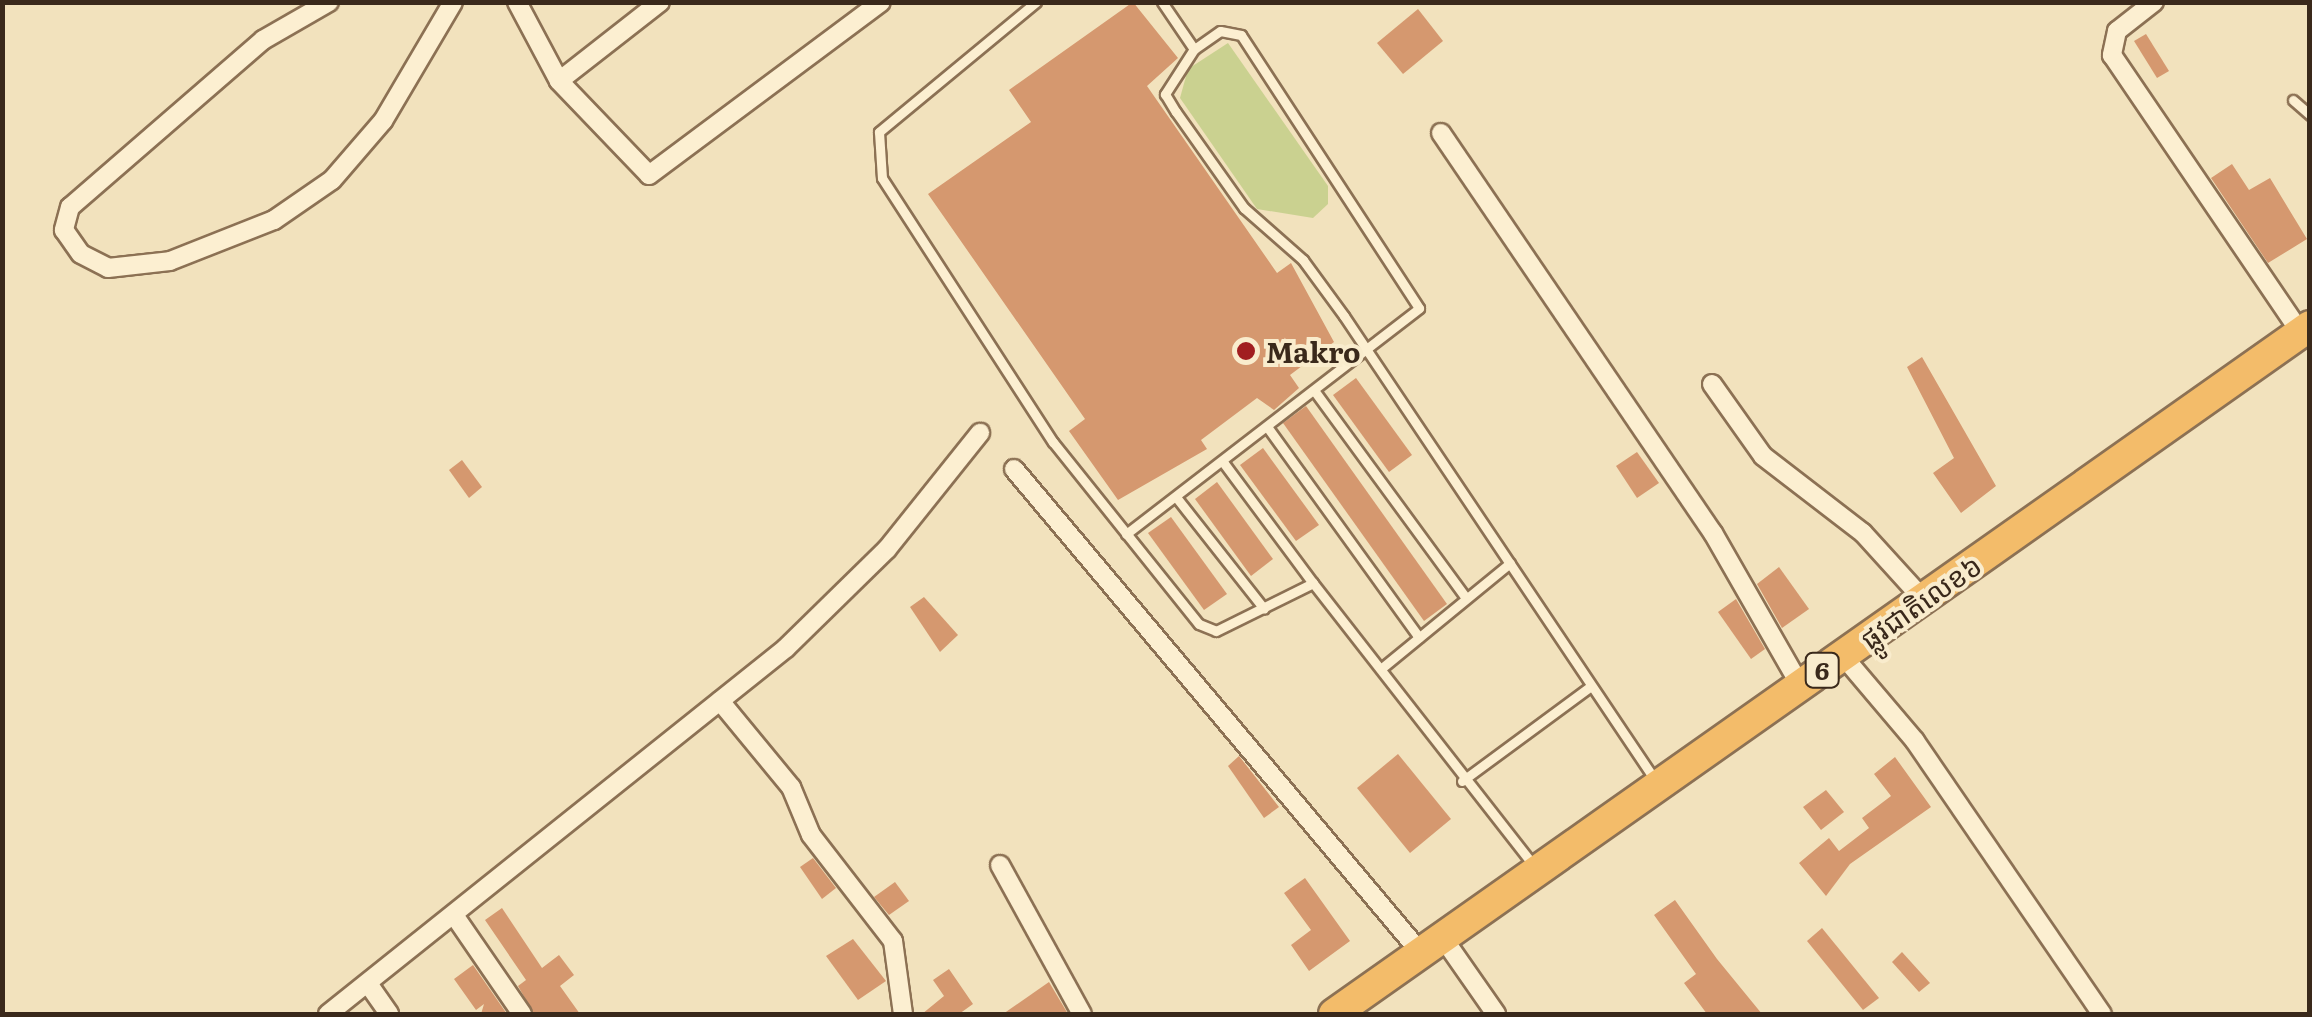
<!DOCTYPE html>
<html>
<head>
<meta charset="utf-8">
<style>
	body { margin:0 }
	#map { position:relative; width:2312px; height:1017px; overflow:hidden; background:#f2e2bd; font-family:Literata,"Noto Sans Khmer",serif }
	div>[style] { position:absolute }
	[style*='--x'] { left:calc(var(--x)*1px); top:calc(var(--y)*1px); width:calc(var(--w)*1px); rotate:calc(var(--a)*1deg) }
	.green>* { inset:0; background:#cad190 }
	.building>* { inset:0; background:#d5986f }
	.roads { filter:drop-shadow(2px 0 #8c7154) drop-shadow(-2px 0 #8c7154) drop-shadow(0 2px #8c7154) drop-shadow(0 -2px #8c7154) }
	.service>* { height:9px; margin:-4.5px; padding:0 4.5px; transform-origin:4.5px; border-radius:4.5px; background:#fcefd1 }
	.minor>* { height:18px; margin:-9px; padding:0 9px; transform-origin:9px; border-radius:9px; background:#fcefd1 }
	.trunk>* { height:30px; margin:-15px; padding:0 15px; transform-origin:15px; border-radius:15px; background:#f3bc6a }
	.dots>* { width:28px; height:28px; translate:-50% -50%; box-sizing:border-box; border:5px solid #f9eccd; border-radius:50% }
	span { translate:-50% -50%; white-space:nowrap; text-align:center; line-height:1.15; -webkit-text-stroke:8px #f9eccd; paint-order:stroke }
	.shield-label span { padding:2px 8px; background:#f9eccd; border:2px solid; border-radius:8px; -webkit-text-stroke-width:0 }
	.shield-label { font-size:25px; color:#3a291b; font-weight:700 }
	.poi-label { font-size:28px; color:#3a291b; font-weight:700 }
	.left { translate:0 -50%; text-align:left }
	.street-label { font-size:28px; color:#3a291b }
	.frame { position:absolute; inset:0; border:5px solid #3a291b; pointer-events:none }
</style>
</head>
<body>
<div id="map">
	<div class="green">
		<div style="clip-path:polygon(1228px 43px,1328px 186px,1328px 204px,1313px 218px,1257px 209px,1180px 98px,1188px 69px)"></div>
	</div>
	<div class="building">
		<div style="clip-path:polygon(1133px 2px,1178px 58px,1147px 86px,1277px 273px,1291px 263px,1334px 342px,1290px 375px,1299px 388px,1274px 410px,1257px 398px,1201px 440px,1207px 449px,1118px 500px,1069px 431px,1085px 419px,928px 194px,1031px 122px,1009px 90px)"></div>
		<div style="clip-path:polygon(1418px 9px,1443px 41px,1403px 74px,1377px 43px)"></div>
		<div style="clip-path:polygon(2146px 34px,2169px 71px,2157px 78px,2134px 41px)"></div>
		<div style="clip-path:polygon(2232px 164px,2249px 190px,2270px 178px,2307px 239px,2268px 263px,2211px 178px)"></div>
		<div style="clip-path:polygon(1922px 357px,1996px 486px,1961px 513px,1933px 473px,1954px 458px,1907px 367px)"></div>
		<div style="clip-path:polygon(1356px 378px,1412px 455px,1389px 472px,1333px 395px)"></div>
		<div style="clip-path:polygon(1306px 406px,1447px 604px,1424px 621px,1283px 423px)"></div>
		<div style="clip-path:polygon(1263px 448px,1319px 525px,1296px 541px,1240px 465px)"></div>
		<div style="clip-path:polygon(1637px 452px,1659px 483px,1637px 498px,1616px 466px)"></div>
		<div style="clip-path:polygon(462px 460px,482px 487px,469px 498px,449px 470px)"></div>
		<div style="clip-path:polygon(1217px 482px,1273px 559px,1251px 576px,1195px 499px)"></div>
		<div style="clip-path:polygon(1171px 517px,1227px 594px,1204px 610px,1148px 533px)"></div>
		<div style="clip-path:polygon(1779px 567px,1809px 609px,1782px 628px,1757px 584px)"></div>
		<div style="clip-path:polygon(924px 597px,958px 635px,940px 652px,910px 607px)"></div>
		<div style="clip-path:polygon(1736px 599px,1765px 649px,1751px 659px,1718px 612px)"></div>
		<div style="clip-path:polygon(1398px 754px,1451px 819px,1410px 853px,1357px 788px)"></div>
		<div style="clip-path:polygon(1239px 756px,1279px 807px,1264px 818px,1228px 766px)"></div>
		<div style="clip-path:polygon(1895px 757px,1931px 807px,1850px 864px,1826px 896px,1799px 863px,1829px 838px,1839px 851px,1869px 828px,1862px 818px,1891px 796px,1874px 774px)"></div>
		<div style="clip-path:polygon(1826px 790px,1844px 812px,1821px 830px,1803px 807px)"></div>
		<div style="clip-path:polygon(813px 858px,836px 888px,822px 899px,800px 867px)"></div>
		<div style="clip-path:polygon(1305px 878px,1350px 941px,1309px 971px,1291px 945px,1311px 930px,1284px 893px)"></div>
		<div style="clip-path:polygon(895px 882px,909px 901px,889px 915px,874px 897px)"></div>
		<div style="clip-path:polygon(1675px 900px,1717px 959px,1762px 1014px,1707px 1014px,1684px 983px,1696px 974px,1654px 915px)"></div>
		<div style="clip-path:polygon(502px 908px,542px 968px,559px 955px,574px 975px,560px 986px,580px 1014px,534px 1014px,518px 986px,526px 980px,485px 920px)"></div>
		<div style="clip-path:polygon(1822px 928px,1879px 998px,1863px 1010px,1807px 941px)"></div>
		<div style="clip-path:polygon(853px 939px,886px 981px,858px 1000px,826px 956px)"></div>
		<div style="clip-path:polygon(1902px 952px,1930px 983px,1919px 992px,1892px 962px)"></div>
		<div style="clip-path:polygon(473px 965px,507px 1014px,481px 1014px,484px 1004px,476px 1010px,454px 979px)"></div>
		<div style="clip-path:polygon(949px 969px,973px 1004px,959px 1014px,922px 1014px,944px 996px,933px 980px)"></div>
		<div style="clip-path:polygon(1049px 982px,1068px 1014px,1003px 1014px)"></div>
	</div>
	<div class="roads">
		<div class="service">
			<div style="--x:1036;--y:2;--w:204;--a:140.4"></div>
			<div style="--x:879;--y:132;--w:46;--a:86.3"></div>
			<div style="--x:882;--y:178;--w:315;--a:57.1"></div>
			<div style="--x:1053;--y:442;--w:233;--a:51.3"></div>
			<div style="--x:1199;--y:624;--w:18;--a:22"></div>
			<div style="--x:1216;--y:631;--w:108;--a:-26.3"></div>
			<div style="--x:1313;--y:583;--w:360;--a:52"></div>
			<div style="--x:1162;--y:2;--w:57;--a:55.8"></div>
			<div style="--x:1194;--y:49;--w:54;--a:122.8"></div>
			<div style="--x:1165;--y:94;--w:21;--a:59"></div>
			<div style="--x:1176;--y:112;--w:118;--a:54.7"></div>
			<div style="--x:1244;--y:208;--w:79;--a:41.4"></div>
			<div style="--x:1303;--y:260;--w:69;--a:53.8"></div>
			<div style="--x:1344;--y:316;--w:559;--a:56.17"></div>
			<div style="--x:2293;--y:100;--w:23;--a:41"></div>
			<div style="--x:1316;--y:393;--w:254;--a:53.8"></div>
			<div style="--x:1268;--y:428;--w:258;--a:54.2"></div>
			<div style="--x:1223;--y:462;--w:151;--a:53.4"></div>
			<div style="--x:1176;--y:497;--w:142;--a:51.8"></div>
			<div style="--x:1126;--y:534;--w:370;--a:-37.6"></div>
			<div style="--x:1419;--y:308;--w:326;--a:-123.1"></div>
			<div style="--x:1241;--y:35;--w:21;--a:-169"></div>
			<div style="--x:1220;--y:31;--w:32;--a:145"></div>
			<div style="--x:1383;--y:667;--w:164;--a:-39.3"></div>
			<div style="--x:1462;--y:781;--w:160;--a:-36.4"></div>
		</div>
		<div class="minor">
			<div style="--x:329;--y:2;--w:76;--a:150.1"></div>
			<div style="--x:263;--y:40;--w:255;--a:139.1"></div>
			<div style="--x:70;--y:207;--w:24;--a:105"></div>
			<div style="--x:64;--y:230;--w:29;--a:55"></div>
			<div style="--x:81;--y:254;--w:30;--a:27"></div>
			<div style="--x:108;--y:268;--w:62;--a:-6.4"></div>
			<div style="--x:170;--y:261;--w:112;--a:-21.5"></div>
			<div style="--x:274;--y:220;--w:70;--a:-34.6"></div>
			<div style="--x:332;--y:180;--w:78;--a:-49.2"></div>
			<div style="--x:383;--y:121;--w:138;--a:-59.5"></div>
			<div style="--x:517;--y:2;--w:89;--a:62"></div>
			<div style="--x:559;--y:81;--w:130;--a:46.2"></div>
			<div style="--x:649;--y:175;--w:289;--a:-36.7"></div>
			<div style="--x:2154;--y:2;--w:47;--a:141.9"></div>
			<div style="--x:2117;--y:31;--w:25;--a:102"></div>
			<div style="--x:2112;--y:55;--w:335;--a:55.8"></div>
			<div style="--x:559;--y:81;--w:128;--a:-38"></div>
			<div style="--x:1441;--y:133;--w:484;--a:55.8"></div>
			<div style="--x:1713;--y:533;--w:175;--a:60.2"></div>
			<div style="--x:1712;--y:384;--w:88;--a:54.7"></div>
			<div style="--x:1763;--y:456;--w:126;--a:37.6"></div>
			<div style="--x:1863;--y:533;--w:89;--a:47.7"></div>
			<div style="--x:1014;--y:469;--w:632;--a:49.94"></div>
			<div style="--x:1843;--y:656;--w:111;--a:49.7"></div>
			<div style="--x:1915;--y:741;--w:331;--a:55.6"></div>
			<div style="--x:720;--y:701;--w:112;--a:50.5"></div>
			<div style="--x:791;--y:787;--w:52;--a:67.4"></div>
			<div style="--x:811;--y:835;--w:134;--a:52.3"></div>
			<div style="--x:893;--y:941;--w:74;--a:82.2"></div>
			<div style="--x:1000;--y:865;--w:170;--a:61.2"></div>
			<div style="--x:454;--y:915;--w:120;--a:55.5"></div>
			<div style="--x:1443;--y:938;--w:93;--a:55.1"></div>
			<div style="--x:369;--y:985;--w:35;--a:55"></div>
			<div style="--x:328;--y:1014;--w:586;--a:-38.63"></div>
			<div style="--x:786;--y:648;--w:141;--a:-44.4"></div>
			<div style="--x:887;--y:549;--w:149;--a:-51.3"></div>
		</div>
		<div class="trunk">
			<div style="--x:1334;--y:1014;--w:1194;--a:-35.18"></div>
		</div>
	</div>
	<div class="dots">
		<div style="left:1246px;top:351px;background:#a11e20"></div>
	</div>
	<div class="shield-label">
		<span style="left:1822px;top:670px">6</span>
	</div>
	<div class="poi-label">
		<span class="left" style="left:1266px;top:351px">Makro</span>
	</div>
	<div class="street-label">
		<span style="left:1920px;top:601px;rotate:-35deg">ផ្លូវជាតិលេខ៦</span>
	</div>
	<div class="frame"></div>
</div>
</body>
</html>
